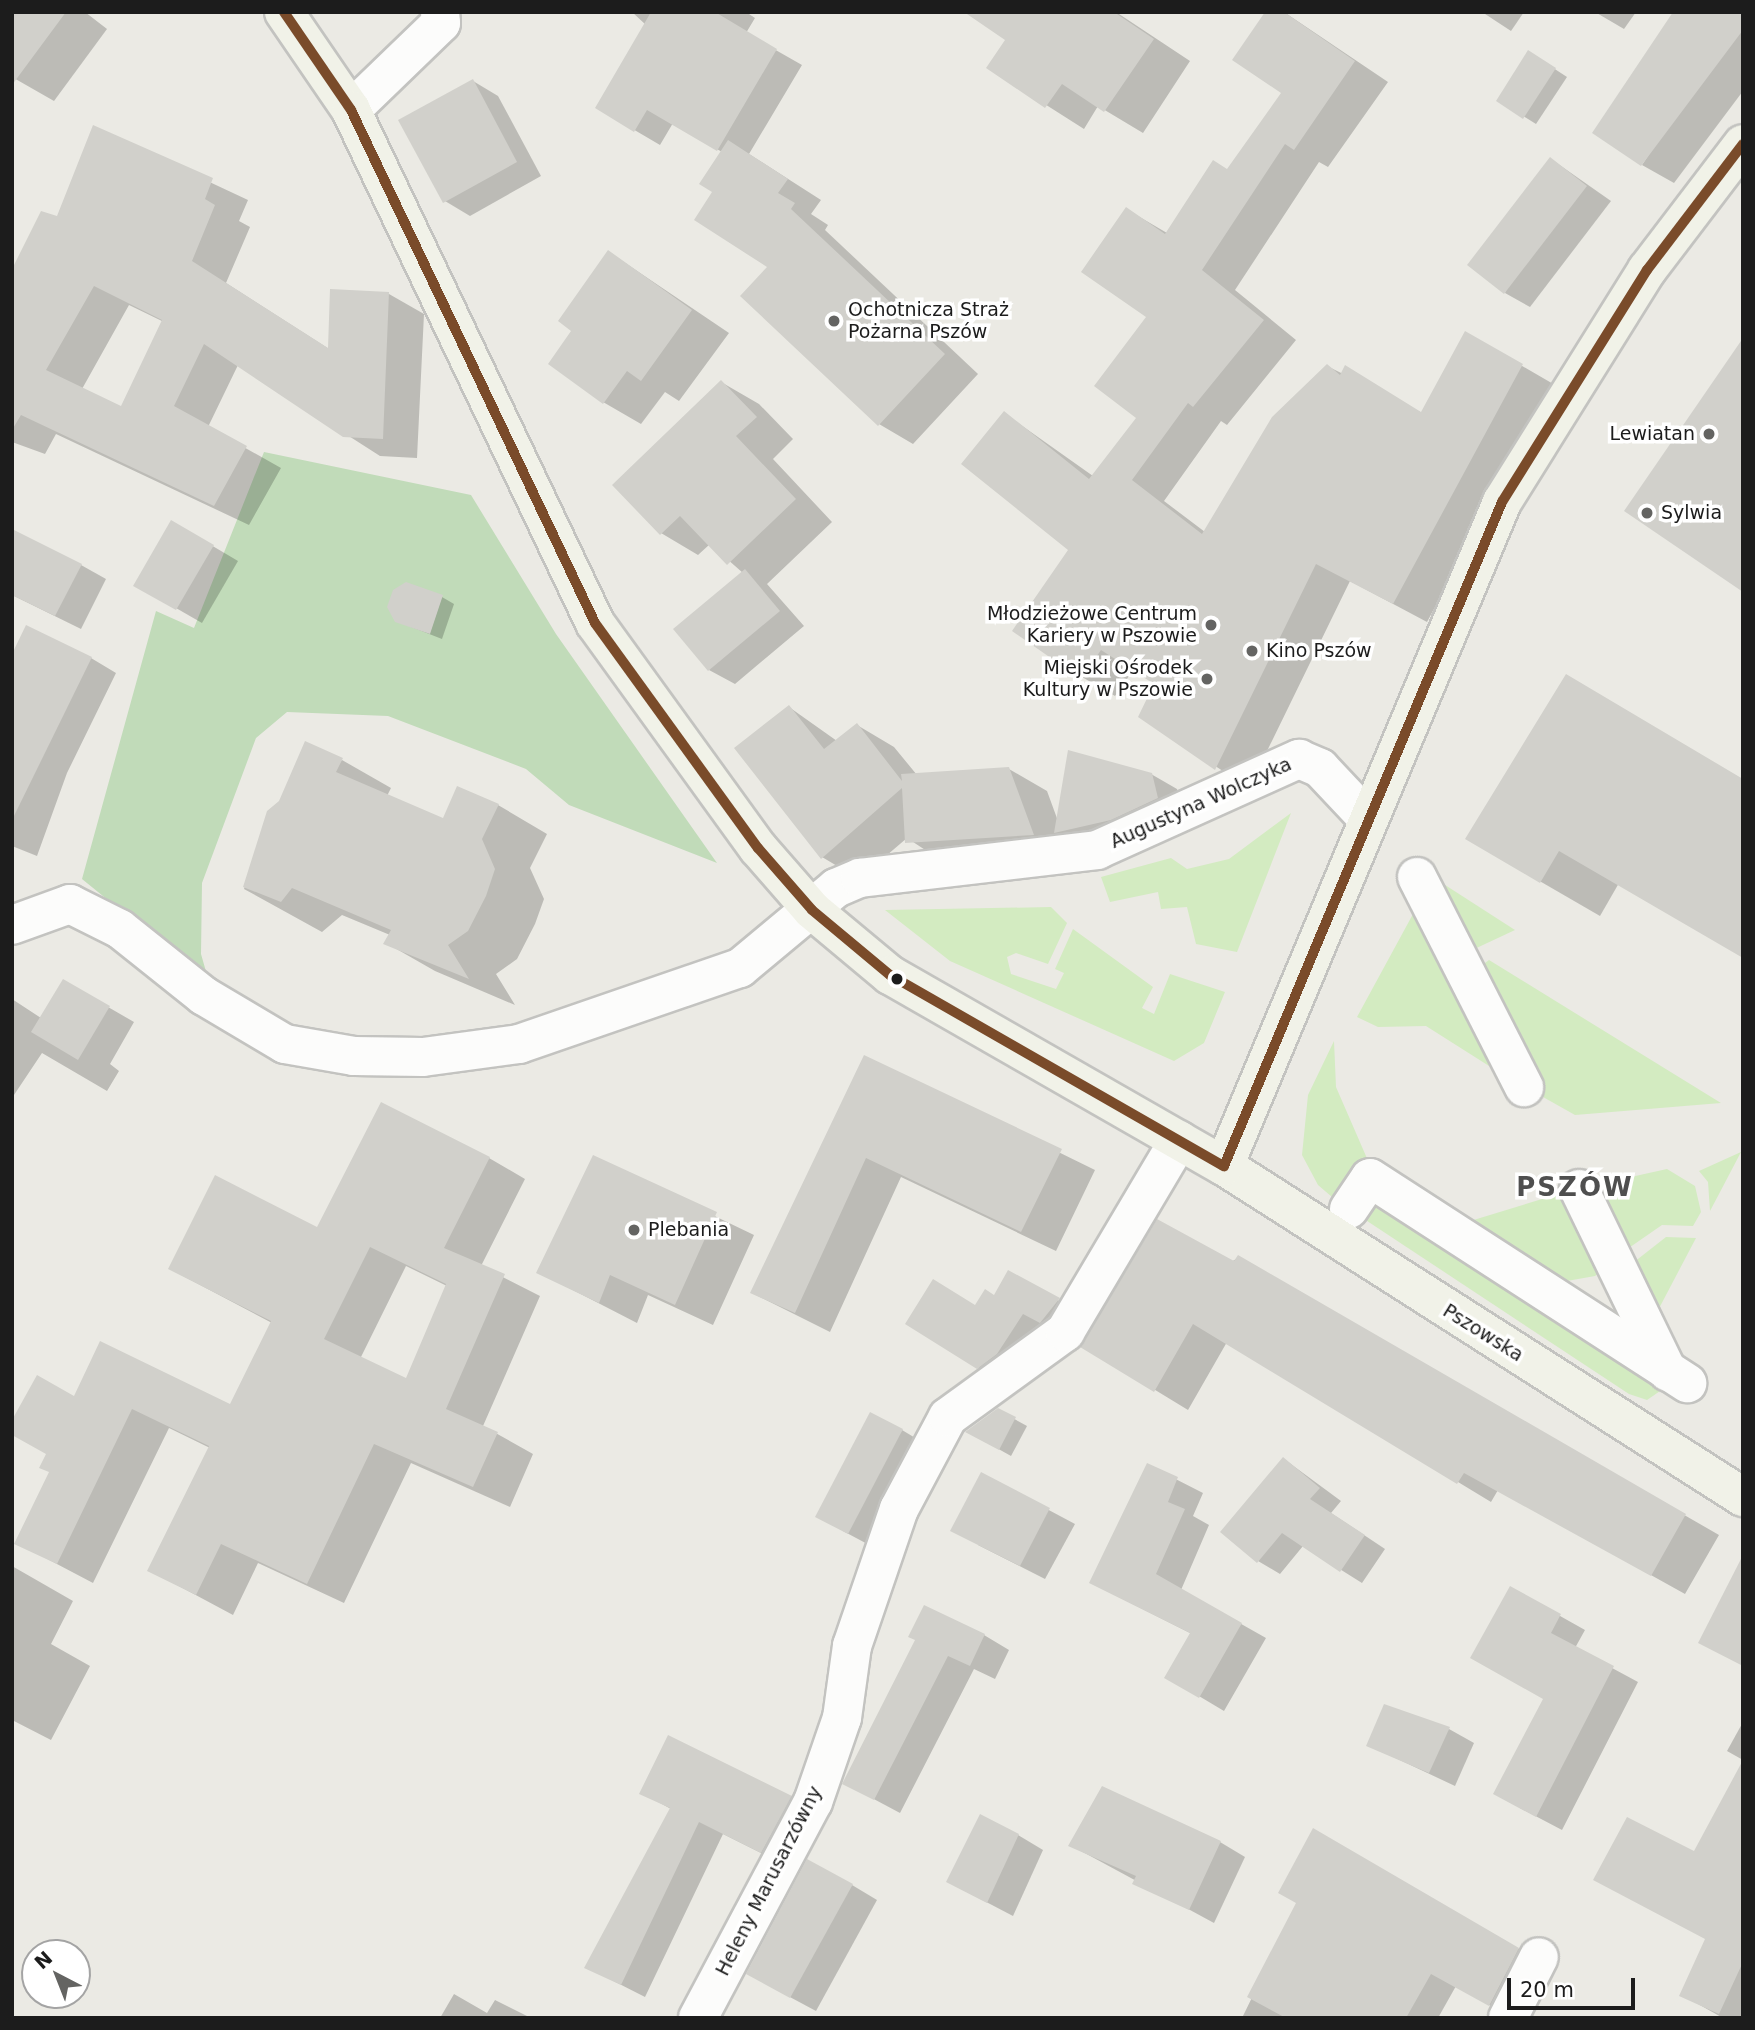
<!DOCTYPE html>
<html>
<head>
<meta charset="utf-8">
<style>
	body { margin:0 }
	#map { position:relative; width:1755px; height:2030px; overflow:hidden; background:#ebeae4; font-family:"DejaVu Sans",sans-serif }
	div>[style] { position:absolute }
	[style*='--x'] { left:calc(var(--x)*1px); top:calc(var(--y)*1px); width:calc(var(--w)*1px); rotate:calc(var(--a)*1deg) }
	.grass>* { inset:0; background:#d3ebc1 }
	.forest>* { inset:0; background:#c1dbb9 }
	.shadow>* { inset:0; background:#0003 }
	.building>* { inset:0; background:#d1d0cb }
	.roads { filter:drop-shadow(2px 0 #c3c3c0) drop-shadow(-2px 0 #c3c3c0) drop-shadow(0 2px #c3c3c0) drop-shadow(0 -2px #c3c3c0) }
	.street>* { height:38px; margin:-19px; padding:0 19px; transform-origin:19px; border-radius:19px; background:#fcfcfb }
	.secondary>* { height:38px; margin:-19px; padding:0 19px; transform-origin:19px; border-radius:19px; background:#f1f2e8 }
	.bus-1>* { height:10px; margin:-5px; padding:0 5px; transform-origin:5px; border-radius:5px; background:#7a4b2a }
	.dots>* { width:19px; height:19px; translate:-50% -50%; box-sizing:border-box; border:4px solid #fff; border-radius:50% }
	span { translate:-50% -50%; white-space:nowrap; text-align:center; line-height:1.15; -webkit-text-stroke:7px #fff; paint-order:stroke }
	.poi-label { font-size:19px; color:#1c1c1c }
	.left { translate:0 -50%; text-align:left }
	.right { translate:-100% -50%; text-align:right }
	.street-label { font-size:19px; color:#1c1c1c }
	.district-label { font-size:26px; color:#4f4f4f; font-weight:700; letter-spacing:2px }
	.frame { position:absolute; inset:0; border:14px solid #1c1c1c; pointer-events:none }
	.north { position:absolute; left:21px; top:1939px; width:70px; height:70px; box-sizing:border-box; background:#fff; border:2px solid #a4a4a4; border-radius:50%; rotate:318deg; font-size:19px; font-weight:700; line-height:28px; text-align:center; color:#1c1c1c }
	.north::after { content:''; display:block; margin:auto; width:24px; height:32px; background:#646462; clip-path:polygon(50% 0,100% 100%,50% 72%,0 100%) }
	.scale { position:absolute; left:1507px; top:1978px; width:128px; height:32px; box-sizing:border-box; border:4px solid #1c1c1c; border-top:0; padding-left:9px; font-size:21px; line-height:24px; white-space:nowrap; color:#1c1c1c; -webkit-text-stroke:5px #fff; paint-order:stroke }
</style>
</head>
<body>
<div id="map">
	<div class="grass">
		<div style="clip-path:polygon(1291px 813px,1237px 952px,1196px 944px,1187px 907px,1161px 909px,1158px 892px,1110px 902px,1101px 877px,1171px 858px,1187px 869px,1229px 859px)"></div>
		<div style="clip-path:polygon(1442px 883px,1515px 930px,1468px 952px,1438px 891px)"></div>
		<div style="clip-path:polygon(1419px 903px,1508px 1078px,1426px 1026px,1378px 1027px,1357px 1017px)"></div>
		<div style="clip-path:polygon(1051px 907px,1067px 923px,1048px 964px,1016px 953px,1007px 957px,1011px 974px,1056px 989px,1064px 973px,1055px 969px,1073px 929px,1153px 987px,1142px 1008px,1154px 1014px,1170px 974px,1225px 992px,1204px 1043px,1174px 1061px,950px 961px,885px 910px)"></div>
		<div style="clip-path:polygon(1489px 960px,1721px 1103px,1575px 1115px,1543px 1097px,1477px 969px)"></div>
		<div style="clip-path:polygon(1334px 1041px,1336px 1087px,1369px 1163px,1339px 1203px,1318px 1185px,1302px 1155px,1308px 1095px)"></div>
		<div style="clip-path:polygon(1741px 1152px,1719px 1194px,1710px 1211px,1708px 1182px,1699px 1171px)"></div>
		<div style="clip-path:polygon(1667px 1169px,1695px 1186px,1701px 1212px,1693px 1226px,1662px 1225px,1623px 1252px,1590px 1186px)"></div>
		<div style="clip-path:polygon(1565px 1192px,1605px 1268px,1595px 1276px,1550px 1284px,1467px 1222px)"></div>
		<div style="clip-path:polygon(1380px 1197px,1666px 1387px,1647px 1400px,1629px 1394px,1355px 1213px)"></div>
		<div style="clip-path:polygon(1666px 1237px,1696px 1238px,1655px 1316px,1629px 1266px)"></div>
	</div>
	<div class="forest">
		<div style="clip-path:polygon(264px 452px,471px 495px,556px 634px,717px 863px,569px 805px,526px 769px,388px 716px,287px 712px,256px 738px,202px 883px,201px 954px,209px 982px,82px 879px,156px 611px,194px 628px)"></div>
	</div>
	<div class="shadow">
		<div style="clip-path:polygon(12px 12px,85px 12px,107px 29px,54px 101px,12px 77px)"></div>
		<div style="clip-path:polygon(632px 12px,746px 12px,755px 18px,746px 33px,802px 65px,749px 154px,821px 200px,811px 214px,828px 225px,825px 230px,978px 374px,913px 444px,879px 424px,715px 192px,722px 152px,673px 123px,660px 145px,597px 108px,646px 25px)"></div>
		<div style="clip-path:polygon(980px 12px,1116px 12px,1190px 61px,1143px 133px,1098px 106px,1084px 129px,988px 68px,1007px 39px)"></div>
		<div style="clip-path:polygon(1284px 12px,1388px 82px,1328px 167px,1319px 162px,1235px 290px,1296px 340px,1227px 425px,1221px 421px,1164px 501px,1205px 532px,1327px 366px,1422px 413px,1465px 333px,1555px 385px,1427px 622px,1350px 581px,1249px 788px,1140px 717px,1156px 683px,1134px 669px,1115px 696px,1082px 677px,1070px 549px,1004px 413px,1093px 476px,1138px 418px,1149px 317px,1126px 209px,1167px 233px,1228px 171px,1283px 93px)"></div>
		<div style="clip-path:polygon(1482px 12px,1524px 12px,1511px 31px)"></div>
		<div style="clip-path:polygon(1595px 12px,1636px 12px,1624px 29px)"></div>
		<div style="clip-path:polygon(1743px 12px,1743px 91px,1674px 183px,1642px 165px)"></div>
		<div style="clip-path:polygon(1541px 60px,1567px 77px,1536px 124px,1499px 101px)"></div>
		<div style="clip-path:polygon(473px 81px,498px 96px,541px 176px,470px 216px,445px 201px)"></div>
		<div style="clip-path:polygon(evenodd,94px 128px,248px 200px,239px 221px,250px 227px,226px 283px,329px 349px,331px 291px,389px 294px,424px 314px,417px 458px,380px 456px,238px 365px,208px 427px,281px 468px,249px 525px,56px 434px,45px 454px,12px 442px,12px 269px,58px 218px,94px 128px,129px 305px,164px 322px,122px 408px,82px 389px,129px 305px)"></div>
		<div style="clip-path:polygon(1551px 159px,1611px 201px,1530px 307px,1505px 293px)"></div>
		<div style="clip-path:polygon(609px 252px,729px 333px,679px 401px,665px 392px,641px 424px,603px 402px,573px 330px)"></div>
		<div style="clip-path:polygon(721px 382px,759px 404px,793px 439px,773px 459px,832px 522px,767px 584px,804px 626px,735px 684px,709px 670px,743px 573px,710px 544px,698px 555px,661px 533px)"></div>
		<div style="clip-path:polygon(172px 522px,238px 561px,202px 623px,136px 585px)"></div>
		<div style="clip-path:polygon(81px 565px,106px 579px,81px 629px,12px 595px)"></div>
		<div style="clip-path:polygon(442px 597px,454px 604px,442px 639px,396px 621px)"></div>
		<div style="clip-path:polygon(12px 658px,91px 658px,116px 673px,67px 773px,37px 856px,12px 846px)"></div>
		<div style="clip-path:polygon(1567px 677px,1619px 883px,1600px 916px,1467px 839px)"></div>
		<div style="clip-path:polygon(789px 707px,837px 741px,857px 725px,894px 747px,917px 775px,1009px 769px,1047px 791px,1058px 821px,1151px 774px,1177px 789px,1183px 813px,945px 863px,907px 838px,859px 879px,822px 857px)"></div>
		<div style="clip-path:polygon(342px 760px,391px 788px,387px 796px,444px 820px,498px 805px,547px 834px,530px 868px,544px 899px,535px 924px,517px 959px,496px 974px,515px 1005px,435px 971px,386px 943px,390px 935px,342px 915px,322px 932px,244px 889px,269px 812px)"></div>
		<div style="clip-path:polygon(63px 981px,134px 1022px,110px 1064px,119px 1071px,107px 1091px,42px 1053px,12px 1098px,12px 999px,41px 1018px)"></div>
		<div style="clip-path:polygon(865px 1057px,1095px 1170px,1056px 1251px,901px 1177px,830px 1332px,752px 1293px)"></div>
		<div style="clip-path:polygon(evenodd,489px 1158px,525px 1179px,481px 1266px,540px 1296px,483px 1426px,533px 1454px,510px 1507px,411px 1463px,344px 1603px,258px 1563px,233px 1615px,149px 1570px,210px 1448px,169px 1428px,93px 1583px,17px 1543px,50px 1473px,74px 1398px,231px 1406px,272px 1323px,170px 1269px,318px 1229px,489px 1158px,406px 1266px,447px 1286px,407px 1381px,360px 1359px,406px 1266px)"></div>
		<div style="clip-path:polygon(594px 1158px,754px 1235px,713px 1325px,648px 1295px,637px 1323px,538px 1272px)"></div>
		<div style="clip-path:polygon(1238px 1258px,1719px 1535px,1685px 1594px,1498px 1490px,1491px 1502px,1227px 1342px,1188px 1410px,1083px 1346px)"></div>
		<div style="clip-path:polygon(1009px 1273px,1081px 1313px,1001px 1381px,978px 1367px,995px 1297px)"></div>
		<div style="clip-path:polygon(998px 1410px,1027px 1426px,1011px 1456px,968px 1432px)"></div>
		<div style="clip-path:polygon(902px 1430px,927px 1445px,873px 1547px,843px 1531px)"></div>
		<div style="clip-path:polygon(1284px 1459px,1341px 1501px,1331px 1513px,1385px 1549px,1362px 1583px,1303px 1546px,1280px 1574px,1258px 1561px)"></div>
		<div style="clip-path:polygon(1148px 1465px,1203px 1493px,1193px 1516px,1209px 1525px,1181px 1590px,1266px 1638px,1224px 1711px,1167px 1677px,1192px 1634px,1091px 1583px)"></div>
		<div style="clip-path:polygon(981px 1474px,1075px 1524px,1045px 1579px,978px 1545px)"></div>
		<div style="clip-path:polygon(12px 1566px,73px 1601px,51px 1644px,90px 1666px,51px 1740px,12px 1720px)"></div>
		<div style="clip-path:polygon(1510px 1588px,1585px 1630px,1575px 1648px,1638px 1682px,1562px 1830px,1520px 1808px,1545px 1699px)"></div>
		<div style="clip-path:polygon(984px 1635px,1009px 1650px,995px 1679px,974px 1669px,900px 1813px,870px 1797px,917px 1640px)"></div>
		<div style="clip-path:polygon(1743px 1722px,1743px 1760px,1727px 1751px)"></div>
		<div style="clip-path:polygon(1449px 1729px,1474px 1743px,1455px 1786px,1368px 1745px)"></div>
		<div style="clip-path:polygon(1743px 1764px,1743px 2018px,1723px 2018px,1682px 1995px,1707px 1939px,1695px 1853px)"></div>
		<div style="clip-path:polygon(642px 1793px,791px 1797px,814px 1811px,785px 1865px,723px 1834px,645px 1997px,586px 1967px,671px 1809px)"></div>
		<div style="clip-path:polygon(1314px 1831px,1543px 1963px,1512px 2018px,1456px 1986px,1438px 2018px,1242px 2018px,1298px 1903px)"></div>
		<div style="clip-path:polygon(1018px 1835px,1043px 1850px,1013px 1916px,948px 1882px)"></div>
		<div style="clip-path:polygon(1220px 1842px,1245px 1857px,1214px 1923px,1070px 1845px)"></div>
		<div style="clip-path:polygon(852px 1885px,877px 1900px,816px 2011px,773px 1988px)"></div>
		<div style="clip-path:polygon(454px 1994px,487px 2013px,495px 2000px,531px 2018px,440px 2018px)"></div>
	</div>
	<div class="building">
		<div style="clip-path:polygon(12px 12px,66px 12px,12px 85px)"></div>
		<div style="clip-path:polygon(651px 12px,715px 12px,777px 49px,717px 151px,647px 110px,634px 132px,595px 108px)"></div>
		<div style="clip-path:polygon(964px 12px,1114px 12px,1154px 39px,1104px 112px,1062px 84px,1045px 108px,986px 68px,1005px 40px)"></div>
		<div style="clip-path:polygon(1265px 12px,1284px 12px,1355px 61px,1294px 150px,1285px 144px,1202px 270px,1264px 320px,1193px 407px,1188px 403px,1132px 480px,1202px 534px,1272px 417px,1327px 364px,1340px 375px,1345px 365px,1421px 412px,1465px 331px,1523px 364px,1393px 604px,1316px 564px,1215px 770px,1138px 717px,1154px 684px,1101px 650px,1081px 679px,1012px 631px,1068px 550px,961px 464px,1004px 411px,1089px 479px,1136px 418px,1094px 386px,1146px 317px,1081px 272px,1126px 207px,1165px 234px,1213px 160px,1227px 169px,1281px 93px,1232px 60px)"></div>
		<div style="clip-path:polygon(1673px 12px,1743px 12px,1743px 30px,1641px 166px,1592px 133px)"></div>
		<div style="clip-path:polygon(1528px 50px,1556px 68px,1523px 119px,1496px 101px)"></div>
		<div style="clip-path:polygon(473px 79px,517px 162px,443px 203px,398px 120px)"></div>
		<div style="clip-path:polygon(evenodd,93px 125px,213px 178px,205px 199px,215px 205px,192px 261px,328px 348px,330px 289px,389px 292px,383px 439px,343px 437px,204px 344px,174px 406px,247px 446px,214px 506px,21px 415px,12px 430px,12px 269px,41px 211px,57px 216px,93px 125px,94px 286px,162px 320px,121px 406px,46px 370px,94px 286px)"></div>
		<div style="clip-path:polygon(728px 140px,788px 179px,778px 193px,795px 203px,791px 209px,945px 354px,878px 426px,740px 296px,767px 267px,694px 220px,712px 192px,699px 184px)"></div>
		<div style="clip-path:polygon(1550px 157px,1587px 186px,1504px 294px,1467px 265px)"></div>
		<div style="clip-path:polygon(608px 250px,692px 310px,641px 381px,627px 371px,603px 404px,548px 364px,571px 331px,558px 321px)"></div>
		<div style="clip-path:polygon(1743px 338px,1743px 592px,1624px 511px)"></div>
		<div style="clip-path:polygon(721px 380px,757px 417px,736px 436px,796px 499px,727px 565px,680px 516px,660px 535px,612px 485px)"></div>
		<div style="clip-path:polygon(171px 520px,214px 545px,176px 610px,133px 586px)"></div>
		<div style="clip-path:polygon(12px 529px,82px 564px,55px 616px,12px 595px)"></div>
		<div style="clip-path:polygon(745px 569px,780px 611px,708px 671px,673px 629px)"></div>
		<div style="clip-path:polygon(406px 582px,443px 595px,430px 634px,395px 622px,387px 607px,393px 590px)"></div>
		<div style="clip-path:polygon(26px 625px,92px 657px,12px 820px,12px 654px)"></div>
		<div style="clip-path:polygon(1566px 674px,1743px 779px,1743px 958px,1559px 851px,1540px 883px,1465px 839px)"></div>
		<div style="clip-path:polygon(789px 705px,824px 749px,857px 723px,902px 781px,901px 774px,1009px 767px,1034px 835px,905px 843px,902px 788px,821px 859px,734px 748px)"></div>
		<div style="clip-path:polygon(305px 741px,343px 758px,336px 772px,443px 818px,457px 786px,499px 804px,482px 839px,495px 869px,486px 896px,468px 931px,448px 945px,469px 979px,383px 944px,391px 930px,292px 888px,281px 902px,243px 887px,267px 811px,279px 801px)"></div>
		<div style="clip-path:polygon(1068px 750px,1152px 773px,1158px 798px,1111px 820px,1054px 833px)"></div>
		<div style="clip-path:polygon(63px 979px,110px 1006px,78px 1060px,31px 1032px)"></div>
		<div style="clip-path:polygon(864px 1055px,1062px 1149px,1021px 1232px,866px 1158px,795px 1313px,750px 1293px)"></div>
		<div style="clip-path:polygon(evenodd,381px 1102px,490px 1157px,444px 1248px,505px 1274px,446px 1409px,498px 1432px,473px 1487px,374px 1444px,307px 1584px,221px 1544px,196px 1595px,147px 1571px,209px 1446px,132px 1409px,57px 1564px,14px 1544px,49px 1472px,39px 1468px,46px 1454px,12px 1435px,12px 1420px,37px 1375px,74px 1396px,100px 1341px,230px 1404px,271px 1321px,168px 1269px,215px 1175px,317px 1227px,381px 1102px,370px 1247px,446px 1284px,406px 1378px,324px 1339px,370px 1247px)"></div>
		<div style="clip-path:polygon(593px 1155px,717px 1212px,675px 1305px,610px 1275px,599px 1303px,536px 1273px)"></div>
		<div style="clip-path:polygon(1157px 1219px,1234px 1261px,1238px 1255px,1686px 1514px,1651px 1576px,1464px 1473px,1457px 1484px,1193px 1324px,1154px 1392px,1080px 1347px)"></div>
		<div style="clip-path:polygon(1008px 1270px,1060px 1298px,1040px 1323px,1023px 1314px,997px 1354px,977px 1369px,905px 1324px,933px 1279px,975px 1305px,985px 1289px,994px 1295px)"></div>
		<div style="clip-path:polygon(998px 1408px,1016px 1417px,999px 1450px,965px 1432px)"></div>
		<div style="clip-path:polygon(870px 1412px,903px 1429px,848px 1534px,815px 1517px)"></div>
		<div style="clip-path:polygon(1283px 1457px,1320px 1488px,1310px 1499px,1365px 1535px,1340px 1572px,1282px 1533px,1257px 1563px,1220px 1532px)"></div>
		<div style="clip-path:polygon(1147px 1463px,1178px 1477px,1168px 1502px,1185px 1509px,1156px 1574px,1242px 1623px,1199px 1698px,1164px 1678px,1190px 1633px,1089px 1583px)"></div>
		<div style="clip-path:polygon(981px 1472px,1050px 1508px,1020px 1566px,950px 1531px)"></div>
		<div style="clip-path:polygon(1743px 1555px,1743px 1666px,1698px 1643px)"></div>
		<div style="clip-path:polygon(1510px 1586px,1561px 1614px,1551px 1633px,1614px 1666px,1536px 1817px,1493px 1794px,1543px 1699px,1470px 1658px)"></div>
		<div style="clip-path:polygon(924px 1605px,985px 1634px,970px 1666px,948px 1656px,874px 1800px,842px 1784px,915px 1640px,908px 1637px)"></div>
		<div style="clip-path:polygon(1384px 1704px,1450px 1727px,1429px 1773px,1366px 1746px)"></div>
		<div style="clip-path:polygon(668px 1735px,792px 1796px,761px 1853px,699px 1822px,621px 1985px,584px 1968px,670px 1808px,639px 1794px)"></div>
		<div style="clip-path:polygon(1743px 1760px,1743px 1962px,1719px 2014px,1679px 1996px,1705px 1939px,1593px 1880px,1627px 1817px,1694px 1851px)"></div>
		<div style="clip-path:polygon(1102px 1786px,1221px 1841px,1189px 1910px,1132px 1884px,1136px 1876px,1068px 1846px)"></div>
		<div style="clip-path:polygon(980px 1814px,1019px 1834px,987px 1903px,946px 1882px)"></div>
		<div style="clip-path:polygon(1313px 1828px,1519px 1948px,1489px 2006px,1431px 1974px,1406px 2018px,1286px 2018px,1247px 1997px,1296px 1903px,1278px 1893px)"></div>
		<div style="clip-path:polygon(807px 1859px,853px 1884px,790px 1998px,746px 1974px)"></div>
	</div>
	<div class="roads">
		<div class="street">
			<div style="--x:351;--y:110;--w:125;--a:-44"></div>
			<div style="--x:441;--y:23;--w:11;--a:-95"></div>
			<div style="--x:1417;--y:877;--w:236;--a:63"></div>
			<div style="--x:12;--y:925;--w:62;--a:-19.9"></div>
			<div style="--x:70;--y:904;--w:56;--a:26.6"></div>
			<div style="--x:120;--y:929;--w:107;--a:38.6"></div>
			<div style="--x:204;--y:996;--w:94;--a:30.7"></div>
			<div style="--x:285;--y:1044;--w:70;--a:9.9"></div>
			<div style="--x:354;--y:1056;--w:69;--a:0.8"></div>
			<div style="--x:423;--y:1057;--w:97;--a:-7.7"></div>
			<div style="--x:519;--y:1044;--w:234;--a:-19"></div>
			<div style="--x:740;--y:968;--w:125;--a:-39.8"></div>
			<div style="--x:836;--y:888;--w:26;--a:-23"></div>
			<div style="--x:860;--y:878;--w:239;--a:-6.7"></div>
			<div style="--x:1097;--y:850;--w:222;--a:-24.3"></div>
			<div style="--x:1299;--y:759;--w:23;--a:23"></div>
			<div style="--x:1320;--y:768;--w:71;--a:46.7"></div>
			<div style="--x:1579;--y:1189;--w:203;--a:64.1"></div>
			<div style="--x:1349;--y:1209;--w:37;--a:-56"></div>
			<div style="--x:1370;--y:1178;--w:378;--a:32.9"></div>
			<div style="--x:698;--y:2018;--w:245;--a:-62"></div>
			<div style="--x:813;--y:1802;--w:89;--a:-71"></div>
			<div style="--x:842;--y:1718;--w:73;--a:-82.1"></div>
			<div style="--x:852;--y:1646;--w:145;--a:-71.1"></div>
			<div style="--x:899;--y:1509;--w:104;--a:-62"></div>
			<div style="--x:948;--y:1417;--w:145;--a:-36"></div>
			<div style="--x:1065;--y:1332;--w:223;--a:-59.3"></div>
			<div style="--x:1508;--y:2018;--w:68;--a:-63.1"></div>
		</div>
		<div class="secondary">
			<div style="--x:284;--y:12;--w:119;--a:55.6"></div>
			<div style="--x:351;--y:110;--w:568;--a:64.56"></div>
			<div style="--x:595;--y:623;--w:278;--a:54.1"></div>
			<div style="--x:758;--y:848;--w:82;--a:48.9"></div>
			<div style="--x:812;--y:910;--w:102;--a:39.8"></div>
			<div style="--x:890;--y:975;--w:385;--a:29.8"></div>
			<div style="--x:1224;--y:1166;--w:616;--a:32.53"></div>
			<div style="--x:1224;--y:1166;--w:720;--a:-67.28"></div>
			<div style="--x:1502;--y:502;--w:274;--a:-58"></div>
			<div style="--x:1647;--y:270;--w:158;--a:-52.7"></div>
		</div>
	</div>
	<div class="bus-1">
		<div style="--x:284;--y:12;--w:119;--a:55.6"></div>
		<div style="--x:351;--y:110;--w:568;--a:64.56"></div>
		<div style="--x:595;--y:623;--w:278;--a:54.1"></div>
		<div style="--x:758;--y:848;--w:82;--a:48.9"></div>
		<div style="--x:812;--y:910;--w:102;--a:39.8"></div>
		<div style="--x:890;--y:975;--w:385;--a:29.8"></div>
		<div style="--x:1224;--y:1166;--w:720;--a:-67.28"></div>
		<div style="--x:1502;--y:502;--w:274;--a:-58"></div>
		<div style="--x:1647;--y:270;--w:158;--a:-52.7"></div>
	</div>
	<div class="dots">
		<div style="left:834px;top:321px;background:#646462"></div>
		<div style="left:1709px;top:434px;background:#646462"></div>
		<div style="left:1647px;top:513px;background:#646462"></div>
		<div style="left:1211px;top:625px;background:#646462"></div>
		<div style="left:1252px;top:651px;background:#646462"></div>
		<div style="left:1207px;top:679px;background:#646462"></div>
		<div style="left:897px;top:979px;background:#1c1c1c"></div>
		<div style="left:634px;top:1230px;background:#646462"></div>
	</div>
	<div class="poi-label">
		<span class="left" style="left:848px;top:321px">Ochotnicza Straż<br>Pożarna Pszów</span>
		<span class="right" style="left:1695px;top:434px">Lewiatan</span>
		<span class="left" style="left:1661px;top:513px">Sylwia</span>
		<span class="right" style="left:1197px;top:625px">Młodzieżowe Centrum<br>Kariery w Pszowie</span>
		<span class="left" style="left:1266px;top:651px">Kino Pszów</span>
		<span class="right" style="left:1193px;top:679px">Miejski Ośrodek<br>Kultury w Pszowie</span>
		<span class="left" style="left:648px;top:1230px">Plebania</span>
	</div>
	<div class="street-label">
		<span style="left:1201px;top:803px;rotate:-24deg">Augustyna Wolczyka</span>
		<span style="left:1483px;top:1333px;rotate:32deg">Pszowska</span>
		<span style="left:769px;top:1881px;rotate:-63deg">Heleny Marusarzówny</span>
	</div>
	<div class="district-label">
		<span style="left:1575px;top:1188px">PSZÓW</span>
	</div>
	<div class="frame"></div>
	<div class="north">N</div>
	<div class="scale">20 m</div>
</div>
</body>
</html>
